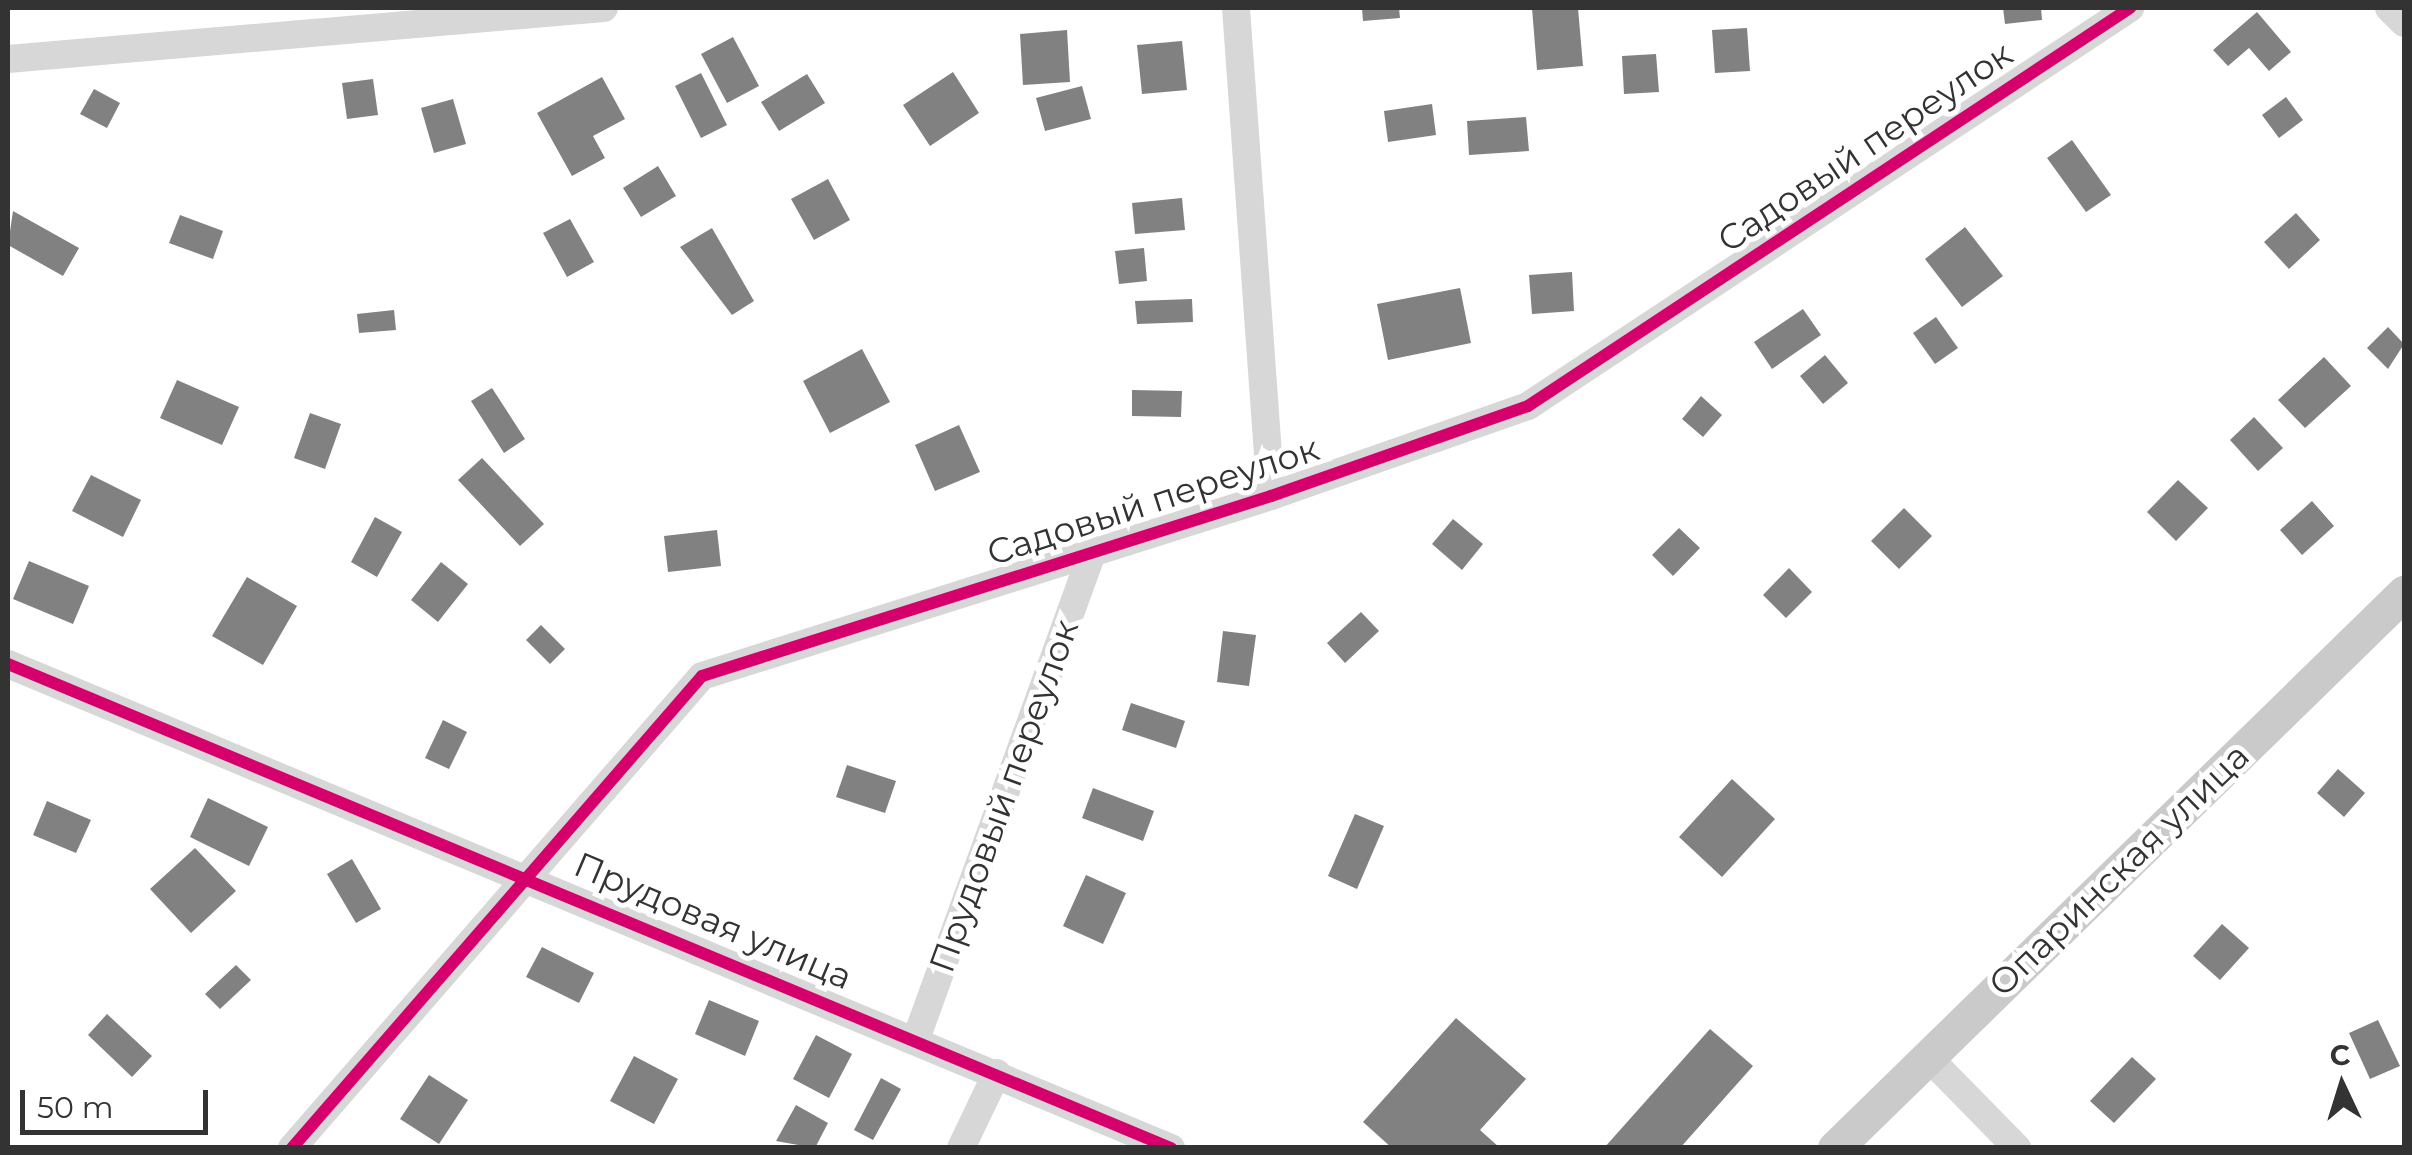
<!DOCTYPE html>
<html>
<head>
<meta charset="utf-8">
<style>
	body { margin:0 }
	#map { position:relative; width:2412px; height:1155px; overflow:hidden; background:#fff; font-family:Montserrat,sans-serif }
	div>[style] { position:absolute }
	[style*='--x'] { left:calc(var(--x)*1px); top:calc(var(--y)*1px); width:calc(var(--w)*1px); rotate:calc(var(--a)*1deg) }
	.building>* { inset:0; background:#818181 }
	.minor>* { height:28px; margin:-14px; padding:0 14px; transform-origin:14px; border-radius:14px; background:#d7d7d7 }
	.major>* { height:35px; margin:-17.5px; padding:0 17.5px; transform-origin:17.5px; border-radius:17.5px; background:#cacaca }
	.cycleway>* { height:12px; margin:-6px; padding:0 6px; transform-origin:6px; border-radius:6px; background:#d6006c }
	span { translate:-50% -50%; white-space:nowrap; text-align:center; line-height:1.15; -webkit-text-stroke:10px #fff; paint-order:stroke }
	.street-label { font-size:35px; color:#333 }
	.frame { position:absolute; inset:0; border:10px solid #333; pointer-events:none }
	.north { position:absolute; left:2292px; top:1035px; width:100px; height:100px; -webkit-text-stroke:8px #fff; paint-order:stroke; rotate:356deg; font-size:28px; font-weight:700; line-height:40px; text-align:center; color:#333 }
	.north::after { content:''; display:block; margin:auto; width:35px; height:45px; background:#333; clip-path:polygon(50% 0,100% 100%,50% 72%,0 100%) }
	.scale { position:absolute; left:20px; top:1090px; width:188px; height:45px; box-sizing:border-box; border:5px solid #333; border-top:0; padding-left:12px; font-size:30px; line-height:35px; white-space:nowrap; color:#333; -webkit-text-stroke:8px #fff; paint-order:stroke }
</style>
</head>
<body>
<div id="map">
	<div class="building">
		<div style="clip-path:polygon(1362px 8px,1399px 8px,1400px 18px,1363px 21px)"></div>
		<div style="clip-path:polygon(1532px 8px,1578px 8px,1583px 66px,1537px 70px)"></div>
		<div style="clip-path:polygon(2003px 8px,2041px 8px,2042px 20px,2005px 24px)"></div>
		<div style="clip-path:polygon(2257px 12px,2291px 52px,2269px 71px,2249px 48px,2228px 66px,2213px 50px)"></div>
		<div style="clip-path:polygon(1747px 28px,1750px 71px,1715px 73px,1712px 30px)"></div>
		<div style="clip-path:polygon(1067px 30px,1070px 82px,1023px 85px,1020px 34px)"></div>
		<div style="clip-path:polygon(733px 37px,759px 86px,727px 103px,701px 54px)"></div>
		<div style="clip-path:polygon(1182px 41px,1187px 90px,1142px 94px,1137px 45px)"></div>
		<div style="clip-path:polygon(1656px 54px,1659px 92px,1624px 94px,1622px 56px)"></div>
		<div style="clip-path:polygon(953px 72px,979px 113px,930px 146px,903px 105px)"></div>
		<div style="clip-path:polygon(701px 73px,727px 125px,701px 138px,675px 86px)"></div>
		<div style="clip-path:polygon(807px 74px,825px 103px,779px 131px,761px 102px)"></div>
		<div style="clip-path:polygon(602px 77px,625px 119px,593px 136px,605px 158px,572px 176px,537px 113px)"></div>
		<div style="clip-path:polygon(373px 79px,378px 115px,347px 119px,342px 83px)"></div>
		<div style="clip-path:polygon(1082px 86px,1091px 119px,1045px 131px,1036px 98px)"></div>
		<div style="clip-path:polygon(94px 89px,120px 103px,107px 128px,80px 114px)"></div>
		<div style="clip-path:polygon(2286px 97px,2303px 120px,2279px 138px,2262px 115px)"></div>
		<div style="clip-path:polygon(453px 99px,466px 144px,434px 153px,421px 108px)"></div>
		<div style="clip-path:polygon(1432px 104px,1436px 135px,1388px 142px,1384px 111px)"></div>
		<div style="clip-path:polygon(1526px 117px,1529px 151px,1469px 155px,1467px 121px)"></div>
		<div style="clip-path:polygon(2072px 140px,2111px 195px,2086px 212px,2047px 158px)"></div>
		<div style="clip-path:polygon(658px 166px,676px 196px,641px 217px,623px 188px)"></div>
		<div style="clip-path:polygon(828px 179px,850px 220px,814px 240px,791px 199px)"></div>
		<div style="clip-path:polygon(1182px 198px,1185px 230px,1135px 234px,1132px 203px)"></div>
		<div style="clip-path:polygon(13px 211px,79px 248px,63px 276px,8px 245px)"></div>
		<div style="clip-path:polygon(2296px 213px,2320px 240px,2289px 269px,2264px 242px)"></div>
		<div style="clip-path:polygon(180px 215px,223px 231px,213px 259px,169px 243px)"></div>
		<div style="clip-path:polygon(570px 219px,594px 262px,567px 277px,543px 233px)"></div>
		<div style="clip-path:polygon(1965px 227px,2003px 276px,1962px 307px,1925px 259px)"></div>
		<div style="clip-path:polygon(712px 228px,754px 301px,732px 315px,680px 247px)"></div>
		<div style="clip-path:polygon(1144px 248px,1147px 281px,1119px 284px,1115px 251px)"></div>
		<div style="clip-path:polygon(1572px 272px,1574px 311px,1532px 314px,1529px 275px)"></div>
		<div style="clip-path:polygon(1460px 288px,1471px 343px,1388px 360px,1377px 304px)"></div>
		<div style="clip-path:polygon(1192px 299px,1193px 322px,1137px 324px,1135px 301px)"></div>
		<div style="clip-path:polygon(1803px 309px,1821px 335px,1772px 369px,1754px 342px)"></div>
		<div style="clip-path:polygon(394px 310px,396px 330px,359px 333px,357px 314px)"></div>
		<div style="clip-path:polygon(1936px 317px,1958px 348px,1935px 364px,1913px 333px)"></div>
		<div style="clip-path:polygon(2388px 327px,2404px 344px,2388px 369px,2367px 348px)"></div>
		<div style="clip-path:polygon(862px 349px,890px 402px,830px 433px,803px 381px)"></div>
		<div style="clip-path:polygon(1825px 355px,1848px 383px,1823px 404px,1800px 376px)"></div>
		<div style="clip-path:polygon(2324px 357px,2351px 386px,2305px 428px,2278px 400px)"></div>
		<div style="clip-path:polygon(177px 380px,239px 407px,222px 445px,160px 418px)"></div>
		<div style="clip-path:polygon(492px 388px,525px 439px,504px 453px,471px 401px)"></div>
		<div style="clip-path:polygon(1132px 390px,1182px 391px,1181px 417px,1132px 416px)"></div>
		<div style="clip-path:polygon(1701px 396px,1722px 415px,1703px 437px,1682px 419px)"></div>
		<div style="clip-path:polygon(310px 413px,341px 424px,325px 469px,294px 458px)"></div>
		<div style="clip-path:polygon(2254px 417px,2283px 448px,2258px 471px,2230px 440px)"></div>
		<div style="clip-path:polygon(959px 425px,980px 472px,935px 491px,915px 445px)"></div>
		<div style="clip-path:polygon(482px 458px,544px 524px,520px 546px,458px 480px)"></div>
		<div style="clip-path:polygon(91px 475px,141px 500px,123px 537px,72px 511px)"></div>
		<div style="clip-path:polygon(2178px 480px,2208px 508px,2176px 541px,2147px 512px)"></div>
		<div style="clip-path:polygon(2312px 501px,2334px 526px,2302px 555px,2280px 530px)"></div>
		<div style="clip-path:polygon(1904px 508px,1932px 536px,1899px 569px,1871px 541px)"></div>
		<div style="clip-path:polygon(375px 517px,402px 532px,377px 577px,351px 562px)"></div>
		<div style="clip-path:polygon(1453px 519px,1483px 544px,1462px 570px,1432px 544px)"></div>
		<div style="clip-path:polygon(1679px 528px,1700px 548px,1673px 576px,1652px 555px)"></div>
		<div style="clip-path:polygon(717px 530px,721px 566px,668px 572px,664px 536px)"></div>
		<div style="clip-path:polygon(29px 561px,89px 586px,73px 624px,13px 599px)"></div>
		<div style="clip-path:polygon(441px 562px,468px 584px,438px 622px,411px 600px)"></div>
		<div style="clip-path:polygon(1789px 568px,1812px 592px,1786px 618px,1763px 595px)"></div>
		<div style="clip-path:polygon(247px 577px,297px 606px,263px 665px,212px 636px)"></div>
		<div style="clip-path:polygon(1361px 612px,1379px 631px,1345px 663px,1327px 643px)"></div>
		<div style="clip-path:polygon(541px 625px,565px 649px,550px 664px,526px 640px)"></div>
		<div style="clip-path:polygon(1223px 631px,1256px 635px,1249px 686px,1217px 682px)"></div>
		<div style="clip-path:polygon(1131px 703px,1185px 721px,1176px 748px,1122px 730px)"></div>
		<div style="clip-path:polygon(443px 720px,467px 732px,449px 769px,425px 758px)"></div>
		<div style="clip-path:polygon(847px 765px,896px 781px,885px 813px,836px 797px)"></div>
		<div style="clip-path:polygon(2338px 769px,2365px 793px,2344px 817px,2317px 793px)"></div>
		<div style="clip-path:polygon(1732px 779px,1775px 819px,1722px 877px,1679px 837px)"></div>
		<div style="clip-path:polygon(1093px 788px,1154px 811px,1143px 841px,1082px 818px)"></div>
		<div style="clip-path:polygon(208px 798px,268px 827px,249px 866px,190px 837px)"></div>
		<div style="clip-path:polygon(47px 801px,91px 820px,76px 853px,33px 835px)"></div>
		<div style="clip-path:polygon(1355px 814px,1384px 826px,1357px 889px,1328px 876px)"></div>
		<div style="clip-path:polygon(195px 848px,236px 891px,191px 933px,150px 889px)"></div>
		<div style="clip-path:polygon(352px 859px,381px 909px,356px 923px,327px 874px)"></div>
		<div style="clip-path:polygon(1086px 875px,1126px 893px,1103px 944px,1063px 926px)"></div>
		<div style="clip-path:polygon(2222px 924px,2249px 948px,2220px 980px,2193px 956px)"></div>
		<div style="clip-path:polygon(542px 947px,594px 973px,579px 1003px,526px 977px)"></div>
		<div style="clip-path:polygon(236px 965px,251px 980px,220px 1009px,205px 994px)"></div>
		<div style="clip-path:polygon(709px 1000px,759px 1021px,745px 1056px,695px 1034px)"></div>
		<div style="clip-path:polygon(107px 1014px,152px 1056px,132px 1077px,88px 1035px)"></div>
		<div style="clip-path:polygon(1456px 1018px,1526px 1079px,1480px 1130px,1500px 1148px,1392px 1148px,1363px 1122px)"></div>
		<div style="clip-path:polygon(2378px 1020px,2400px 1066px,2370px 1079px,2349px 1033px)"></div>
		<div style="clip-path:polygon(1710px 1029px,1753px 1066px,1680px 1148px,1604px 1148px)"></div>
		<div style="clip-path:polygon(816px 1035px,852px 1054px,829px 1098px,793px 1079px)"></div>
		<div style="clip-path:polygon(634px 1056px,678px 1079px,654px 1124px,610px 1101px)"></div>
		<div style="clip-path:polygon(2132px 1057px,2156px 1079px,2114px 1123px,2090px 1101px)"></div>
		<div style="clip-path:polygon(429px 1075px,468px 1100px,439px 1144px,400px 1119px)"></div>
		<div style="clip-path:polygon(881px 1078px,901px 1089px,873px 1140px,854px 1130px)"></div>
		<div style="clip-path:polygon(796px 1105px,828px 1123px,815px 1148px,776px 1141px)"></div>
	</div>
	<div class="minor">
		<div style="--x:1236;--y:8;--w:489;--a:85.9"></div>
		<div style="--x:2389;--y:8;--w:21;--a:45"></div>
		<div style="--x:8;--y:59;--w:598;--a:-4.89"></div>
		<div style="--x:8;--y:664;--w:1260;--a:22.6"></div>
		<div style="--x:916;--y:1039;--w:517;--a:-70.09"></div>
		<div style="--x:1927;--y:1056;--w:129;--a:45.6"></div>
		<div style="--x:292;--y:1148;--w:625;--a:-49.02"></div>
		<div style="--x:702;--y:676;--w:597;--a:-17.55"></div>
		<div style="--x:1271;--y:496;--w:272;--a:-19.3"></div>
		<div style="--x:1528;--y:406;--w:722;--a:-33.47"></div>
		<div style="--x:961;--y:1148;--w:83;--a:-64.4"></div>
	</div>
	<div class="major">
		<div style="--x:1835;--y:1148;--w:795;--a:-44.29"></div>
	</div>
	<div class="cycleway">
		<div style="--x:8;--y:664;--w:1260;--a:22.6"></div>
		<div style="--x:292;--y:1148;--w:625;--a:-49.02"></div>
		<div style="--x:702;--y:676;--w:597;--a:-17.55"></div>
		<div style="--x:1271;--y:496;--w:272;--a:-19.3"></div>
		<div style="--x:1528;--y:406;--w:722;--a:-33.47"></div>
	</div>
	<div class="street-label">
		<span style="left:1865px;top:147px;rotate:-34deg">Садовый переулок</span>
		<span style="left:1153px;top:501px;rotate:-18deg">Садовый переулок</span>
		<span style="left:1004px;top:796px;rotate:-70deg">Прудовый переулок</span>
		<span style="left:2119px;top:870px;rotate:-44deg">Опаринская улица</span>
		<span style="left:713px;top:921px;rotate:23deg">Прудовая улица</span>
	</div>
	<div class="frame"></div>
	<div class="north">С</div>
	<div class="scale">50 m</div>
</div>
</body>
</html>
